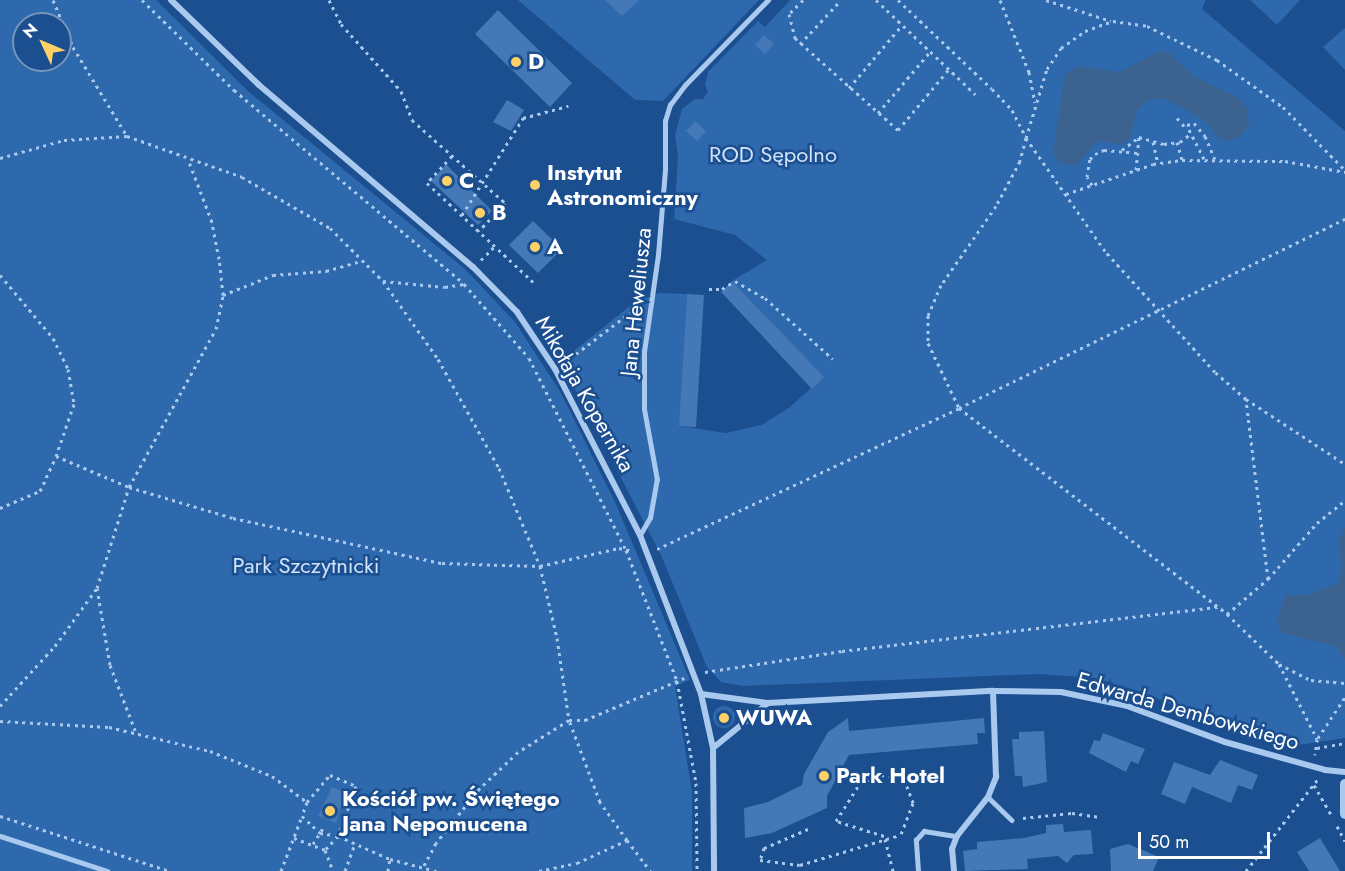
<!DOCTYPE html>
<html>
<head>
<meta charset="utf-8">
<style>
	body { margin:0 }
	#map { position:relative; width:1345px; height:871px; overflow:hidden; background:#1b4f8f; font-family:Jost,sans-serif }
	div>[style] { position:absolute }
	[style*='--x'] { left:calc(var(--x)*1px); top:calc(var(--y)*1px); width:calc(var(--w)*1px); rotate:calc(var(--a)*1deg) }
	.green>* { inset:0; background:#2e69ad }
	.round { border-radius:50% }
	.water>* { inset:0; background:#3c6290 }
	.building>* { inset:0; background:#4478b7 }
	.path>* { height:3px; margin-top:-1.5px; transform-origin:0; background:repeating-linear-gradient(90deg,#a9c9ee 0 3px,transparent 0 7.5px) }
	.service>* { height:4.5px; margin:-2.25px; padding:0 2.25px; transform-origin:2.25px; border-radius:2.25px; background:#a9c9ee }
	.pedestrian>* { height:5px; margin:-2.5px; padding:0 2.5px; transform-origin:2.5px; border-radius:2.5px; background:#a9c9ee }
	.minor>* { height:6px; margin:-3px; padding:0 3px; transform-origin:3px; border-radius:3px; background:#a9c9ee }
	.tertiary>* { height:10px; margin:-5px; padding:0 5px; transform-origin:5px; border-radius:5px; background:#a9c9ee }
	.dots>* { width:16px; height:16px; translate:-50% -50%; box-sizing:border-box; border:3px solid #1b4f8f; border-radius:50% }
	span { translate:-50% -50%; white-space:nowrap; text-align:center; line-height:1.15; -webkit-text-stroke:5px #1b4f8f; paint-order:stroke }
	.poi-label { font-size:22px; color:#fff; font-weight:700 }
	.left { translate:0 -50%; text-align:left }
	.park-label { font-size:22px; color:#cfe3fa }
	.street-label { font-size:22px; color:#fff }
	.north { position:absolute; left:12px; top:12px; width:60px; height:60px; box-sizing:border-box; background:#1b4f8f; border:2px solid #7695bc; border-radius:50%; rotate:314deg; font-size:16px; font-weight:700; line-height:24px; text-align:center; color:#fff }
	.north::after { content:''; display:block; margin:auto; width:21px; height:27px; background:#ffd166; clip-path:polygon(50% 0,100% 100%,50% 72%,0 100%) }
	.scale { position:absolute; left:1138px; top:832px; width:132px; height:27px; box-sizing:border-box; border:3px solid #fff; border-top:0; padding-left:8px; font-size:18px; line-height:21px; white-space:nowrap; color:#fff; -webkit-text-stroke:4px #1b4f8f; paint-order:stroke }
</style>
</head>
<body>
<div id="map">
	<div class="green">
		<div style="clip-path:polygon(evenodd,0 0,156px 0,249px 92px,465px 269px,515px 322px,561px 393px,615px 502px,690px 680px,675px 686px,692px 792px,692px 871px,0 871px,0 0,24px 24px,60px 24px,60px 60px,24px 60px,24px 24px)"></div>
		<div style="clip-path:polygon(518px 0,759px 0,663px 101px,635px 100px)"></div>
		<div style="clip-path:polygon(790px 0,1206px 0,1202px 9px,1345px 131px,1345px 738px,1298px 745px,1247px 737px,1145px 693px,1095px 678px,1039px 674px,742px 686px,721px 682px,707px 667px,661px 555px,563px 366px,570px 354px,640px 298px,660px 293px,687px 294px,680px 426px,726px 433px,761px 425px,789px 408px,823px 377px,732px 281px,767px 260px,735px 235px,674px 219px,678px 156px,675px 135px,682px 109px,695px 99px,703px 99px,708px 92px,705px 85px,708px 72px,758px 21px,765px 27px)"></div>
		<div style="clip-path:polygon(1250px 0,1300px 0,1277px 25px)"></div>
		<div style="clip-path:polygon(1345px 28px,1345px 70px,1323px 47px)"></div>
		<div class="round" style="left:713px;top:706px;width:22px;height:22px"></div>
	</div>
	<div class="water">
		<div style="clip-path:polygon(1160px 51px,1169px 53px,1193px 76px,1240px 99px,1248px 110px,1249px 125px,1240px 137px,1226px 141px,1216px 136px,1210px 125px,1180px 106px,1162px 98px,1150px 99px,1137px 110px,1130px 138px,1121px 144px,1098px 141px,1076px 166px,1060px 163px,1053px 152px,1065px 75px,1078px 66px,1120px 72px)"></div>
		<div style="clip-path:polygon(1345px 527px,1345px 660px,1337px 647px,1280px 632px,1277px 619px,1285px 595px,1306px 595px,1337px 584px,1342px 568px,1338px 541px)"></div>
	</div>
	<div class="building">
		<div style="clip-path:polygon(605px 0,639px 0,622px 16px)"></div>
		<div style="clip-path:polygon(498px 10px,572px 83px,550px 107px,475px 34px)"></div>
		<div style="clip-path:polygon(764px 35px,774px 44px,765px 54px,755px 45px)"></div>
		<div style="clip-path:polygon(507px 100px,524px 110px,511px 131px,493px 122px)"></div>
		<div style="clip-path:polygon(695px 121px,706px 131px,697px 141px,686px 131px)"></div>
		<div style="clip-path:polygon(446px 164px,492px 211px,478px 225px,431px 181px)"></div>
		<div style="clip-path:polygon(533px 221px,562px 249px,538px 273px,509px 245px)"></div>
		<div style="clip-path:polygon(732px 281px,824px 377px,812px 389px,721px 292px)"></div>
		<div style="clip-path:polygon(687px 294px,704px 295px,696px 427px,679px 426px)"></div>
		<div style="clip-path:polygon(848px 718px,849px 731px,984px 718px,985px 733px,977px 733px,978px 744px,849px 755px,827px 796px,827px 808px,772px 833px,745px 838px,744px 808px,768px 802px,802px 785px,804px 774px,828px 732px)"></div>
		<div style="clip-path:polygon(1044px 731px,1047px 782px,1023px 787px,1022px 776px,1015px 776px,1012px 739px,1019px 739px,1019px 732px)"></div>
		<div style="clip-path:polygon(1103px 733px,1145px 749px,1138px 764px,1131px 761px,1126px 772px,1089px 753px,1094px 740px,1100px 741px)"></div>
		<div style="clip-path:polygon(1220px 760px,1258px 775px,1252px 790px,1238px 785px,1231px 803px,1192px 787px,1185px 804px,1161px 794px,1174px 762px,1210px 775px)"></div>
		<div style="clip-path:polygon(332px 787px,345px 792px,336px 823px,318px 816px)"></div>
		<div style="clip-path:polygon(1063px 824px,1064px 832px,1091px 830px,1093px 854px,1074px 855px,1067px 863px,1058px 856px,1027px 859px,1028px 869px,965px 871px,963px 851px,977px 849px,977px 842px,1024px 838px,1046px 833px,1046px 825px)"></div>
		<div style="clip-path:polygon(1320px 838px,1340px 871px,1309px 871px,1297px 852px)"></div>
		<div style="clip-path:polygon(1128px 844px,1159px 857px,1153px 871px,1111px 871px,1110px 849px)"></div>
	</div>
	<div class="path">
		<div style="--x:53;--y:0;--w:51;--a:66.9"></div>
		<div style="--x:73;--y:47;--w:104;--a:58.8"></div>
		<div style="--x:142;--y:0;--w:129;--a:44.4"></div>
		<div style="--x:234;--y:90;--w:301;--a:40.1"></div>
		<div style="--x:464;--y:284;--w:98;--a:48.7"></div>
		<div style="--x:529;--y:358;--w:215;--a:63.2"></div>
		<div style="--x:626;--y:550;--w:141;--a:68.7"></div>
		<div style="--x:677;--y:681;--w:104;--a:79.4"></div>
		<div style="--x:696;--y:783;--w:88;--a:89.3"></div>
		<div style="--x:329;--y:0;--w:27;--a:63"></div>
		<div style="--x:341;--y:24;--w:90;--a:48.2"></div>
		<div style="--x:401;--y:91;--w:31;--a:69"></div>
		<div style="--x:412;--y:120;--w:125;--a:41.7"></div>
		<div style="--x:505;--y:203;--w:38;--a:133"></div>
		<div style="--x:803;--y:0;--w:20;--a:135"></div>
		<div style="--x:789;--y:14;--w:25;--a:76"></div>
		<div style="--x:795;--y:38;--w:138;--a:41.8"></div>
		<div style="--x:898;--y:130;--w:80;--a:-50.1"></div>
		<div style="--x:876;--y:0;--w:137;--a:43.5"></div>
		<div style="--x:898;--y:0;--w:129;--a:43.4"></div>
		<div style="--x:992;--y:89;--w:29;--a:46"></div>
		<div style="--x:1012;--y:110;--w:31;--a:63"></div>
		<div style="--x:1000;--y:0;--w:78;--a:68.1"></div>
		<div style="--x:1029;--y:72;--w:31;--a:79"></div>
		<div style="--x:1046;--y:0;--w:68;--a:17.9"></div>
		<div style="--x:800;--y:44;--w:60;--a:-47"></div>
		<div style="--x:849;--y:88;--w:82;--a:-49.9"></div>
		<div style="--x:878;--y:113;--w:80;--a:-49.6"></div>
		<div style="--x:1177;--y:118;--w:12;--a:48"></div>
		<div style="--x:1026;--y:138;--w:72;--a:-73.1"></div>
		<div style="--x:1047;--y:69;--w:25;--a:-56"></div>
		<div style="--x:1061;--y:48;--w:29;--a:-35"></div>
		<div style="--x:1085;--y:31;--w:30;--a:-20"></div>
		<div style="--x:1113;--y:21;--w:34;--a:8"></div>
		<div style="--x:1147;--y:26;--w:78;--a:25.9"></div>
		<div style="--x:1217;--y:60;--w:81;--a:35.5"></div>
		<div style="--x:1283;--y:107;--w:88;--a:45.5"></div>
		<div style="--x:1153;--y:142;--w:22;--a:77"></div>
		<div style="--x:1177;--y:142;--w:19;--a:74"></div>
		<div style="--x:1122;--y:150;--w:21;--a:-37"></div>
		<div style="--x:1139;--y:137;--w:26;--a:16"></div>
		<div style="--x:1164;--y:144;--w:16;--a:-7"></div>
		<div style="--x:1180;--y:142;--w:11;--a:-38"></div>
		<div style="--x:452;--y:156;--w:37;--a:133"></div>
		<div style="--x:427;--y:183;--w:145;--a:43"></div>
		<div style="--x:0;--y:158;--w:66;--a:-15.7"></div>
		<div style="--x:64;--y:140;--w:63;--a:-3.6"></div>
		<div style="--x:127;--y:136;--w:122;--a:19.6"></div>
		<div style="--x:242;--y:177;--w:102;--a:30.1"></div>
		<div style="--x:330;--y:228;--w:75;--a:45"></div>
		<div style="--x:383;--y:281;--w:95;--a:54.8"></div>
		<div style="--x:438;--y:359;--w:125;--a:60.8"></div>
		<div style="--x:499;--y:468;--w:106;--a:67.3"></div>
		<div style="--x:540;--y:566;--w:74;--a:76.7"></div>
		<div style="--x:557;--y:638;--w:83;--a:81.7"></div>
		<div style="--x:569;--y:720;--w:60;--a:147.9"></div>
		<div style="--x:518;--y:752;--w:54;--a:136.5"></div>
		<div style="--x:479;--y:789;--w:69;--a:128.5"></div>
		<div style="--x:436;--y:843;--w:30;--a:118"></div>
		<div style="--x:1204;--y:159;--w:38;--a:-117"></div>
		<div style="--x:1187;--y:125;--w:7;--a:-16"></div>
		<div style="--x:1194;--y:123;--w:17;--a:50"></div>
		<div style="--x:1205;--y:136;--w:25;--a:67"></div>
		<div style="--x:1136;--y:170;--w:33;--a:-85"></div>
		<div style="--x:1092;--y:185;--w:9;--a:-122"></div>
		<div style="--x:1087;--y:177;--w:18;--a:-81"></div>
		<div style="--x:1090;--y:159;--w:7;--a:-45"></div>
		<div style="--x:1095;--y:154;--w:10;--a:-24"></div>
		<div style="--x:1104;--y:150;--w:33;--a:5"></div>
		<div style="--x:1066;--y:194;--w:92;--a:-19"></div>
		<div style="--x:1153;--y:164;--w:29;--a:-8"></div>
		<div style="--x:1182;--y:160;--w:103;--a:0.6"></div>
		<div style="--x:1285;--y:161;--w:61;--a:10.4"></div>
		<div style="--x:462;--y:215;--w:115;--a:-57.8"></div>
		<div style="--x:523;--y:118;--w:47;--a:-14.9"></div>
		<div style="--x:481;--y:260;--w:20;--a:-45"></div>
		<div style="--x:0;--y:275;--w:82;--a:49.9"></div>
		<div style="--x:53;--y:338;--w:34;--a:64"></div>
		<div style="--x:68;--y:369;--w:36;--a:80"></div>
		<div style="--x:74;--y:404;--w:55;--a:109.1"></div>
		<div style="--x:383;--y:281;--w:62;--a:5.5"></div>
		<div style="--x:445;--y:287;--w:19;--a:-9"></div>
		<div style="--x:709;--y:289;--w:13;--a:0"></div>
		<div style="--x:722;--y:289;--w:15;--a:-32"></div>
		<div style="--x:735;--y:281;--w:34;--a:30"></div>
		<div style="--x:765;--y:298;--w:91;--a:41.9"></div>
		<div style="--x:223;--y:295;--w:54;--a:-21.8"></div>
		<div style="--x:273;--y:275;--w:53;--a:-4.3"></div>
		<div style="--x:326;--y:271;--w:35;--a:-16"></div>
		<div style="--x:564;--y:363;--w:96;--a:-37.3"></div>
		<div style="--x:1246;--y:399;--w:118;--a:33.3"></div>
		<div style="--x:0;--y:508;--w:43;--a:-23"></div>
		<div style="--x:40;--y:491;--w:38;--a:-65"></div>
		<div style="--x:56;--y:456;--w:79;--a:23"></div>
		<div style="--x:129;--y:487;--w:109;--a:16.6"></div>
		<div style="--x:233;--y:518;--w:214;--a:12.2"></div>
		<div style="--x:442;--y:563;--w:98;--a:1.8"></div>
		<div style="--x:540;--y:566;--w:81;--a:-12.8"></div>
		<div style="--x:619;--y:548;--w:14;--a:12"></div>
		<div style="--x:657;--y:549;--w:333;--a:-25"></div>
		<div style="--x:959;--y:408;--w:430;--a:-26.1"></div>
		<div style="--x:1268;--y:579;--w:181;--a:-97"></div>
		<div style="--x:1246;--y:399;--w:41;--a:-138.9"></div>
		<div style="--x:1215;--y:372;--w:164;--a:-132.3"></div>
		<div style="--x:1105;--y:251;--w:138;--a:-125"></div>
		<div style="--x:1026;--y:138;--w:24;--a:105"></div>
		<div style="--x:1020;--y:161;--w:51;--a:118.1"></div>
		<div style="--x:996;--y:206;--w:96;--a:124.8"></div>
		<div style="--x:941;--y:285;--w:33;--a:113"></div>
		<div style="--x:928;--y:315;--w:28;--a:90"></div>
		<div style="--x:928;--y:343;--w:72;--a:64.5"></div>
		<div style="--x:959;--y:408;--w:338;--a:37.5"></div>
		<div style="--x:1227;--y:614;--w:72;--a:43.9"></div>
		<div style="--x:1279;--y:664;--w:36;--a:27"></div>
		<div style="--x:1311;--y:680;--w:34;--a:5"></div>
		<div style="--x:97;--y:588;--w:78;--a:80.4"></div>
		<div style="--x:110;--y:665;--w:70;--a:69"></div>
		<div style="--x:1227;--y:614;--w:54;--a:-40.5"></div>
		<div style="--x:1268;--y:579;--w:74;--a:-48.8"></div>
		<div style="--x:1317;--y:523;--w:36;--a:-39"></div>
		<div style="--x:1279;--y:664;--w:84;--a:63.1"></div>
		<div style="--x:1317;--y:739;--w:16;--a:97"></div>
		<div style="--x:705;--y:672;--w:139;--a:-8.7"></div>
		<div style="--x:842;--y:651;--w:379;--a:-6.7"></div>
		<div style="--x:0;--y:706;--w:81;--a:-47.5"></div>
		<div style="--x:55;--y:646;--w:72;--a:-54.1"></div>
		<div style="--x:97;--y:588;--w:106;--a:-72.4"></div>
		<div style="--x:129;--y:487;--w:180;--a:-61.2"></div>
		<div style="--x:216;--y:329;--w:35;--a:-78"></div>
		<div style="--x:223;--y:295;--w:36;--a:-96"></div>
		<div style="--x:219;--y:259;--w:38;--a:-101"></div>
		<div style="--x:212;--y:222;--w:67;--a:-110.9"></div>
		<div style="--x:0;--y:721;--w:109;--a:3.2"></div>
		<div style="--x:109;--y:727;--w:104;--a:13.4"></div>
		<div style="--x:210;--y:751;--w:67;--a:22"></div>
		<div style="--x:272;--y:776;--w:44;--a:36.6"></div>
		<div style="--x:307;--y:802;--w:15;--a:110"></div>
		<div style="--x:302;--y:816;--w:25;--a:43"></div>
		<div style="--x:320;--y:833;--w:18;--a:9"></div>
		<div style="--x:338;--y:836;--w:57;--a:23.9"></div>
		<div style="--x:1318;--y:738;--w:49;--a:-56.6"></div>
		<div style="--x:1317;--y:748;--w:28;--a:-10"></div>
		<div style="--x:1314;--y:785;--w:34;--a:60"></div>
		<div style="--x:307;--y:802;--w:35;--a:-50"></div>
		<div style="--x:330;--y:775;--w:28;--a:23"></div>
		<div style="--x:356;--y:786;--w:53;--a:109.8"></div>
		<div style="--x:338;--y:836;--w:19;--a:133"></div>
		<div style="--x:0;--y:816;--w:178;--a:18"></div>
		<div style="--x:1023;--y:818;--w:49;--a:-5.8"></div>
		<div style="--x:1072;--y:813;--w:30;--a:8"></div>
		<div style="--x:1337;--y:826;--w:17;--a:62"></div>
		<div style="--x:808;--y:829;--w:48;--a:156.6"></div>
		<div style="--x:764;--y:848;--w:13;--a:108"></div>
		<div style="--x:760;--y:860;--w:40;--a:7.1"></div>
		<div style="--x:800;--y:865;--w:104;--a:-16.7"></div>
		<div style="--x:294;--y:838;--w:33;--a:21"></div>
		<div style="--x:325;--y:850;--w:22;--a:69"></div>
		<div style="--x:627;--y:840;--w:39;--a:53"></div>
		<div style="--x:313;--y:844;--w:19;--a:-58"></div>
		<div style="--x:281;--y:871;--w:59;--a:-69.1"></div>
		<div style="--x:345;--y:871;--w:30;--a:-70"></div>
		<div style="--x:388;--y:871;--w:12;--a:-81"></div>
		<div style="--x:390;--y:859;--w:48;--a:14.6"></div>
		<div style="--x:539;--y:871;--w:39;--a:-12"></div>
		<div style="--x:577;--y:863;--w:55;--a:-24.7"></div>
		<div style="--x:627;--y:840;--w:47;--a:-125.4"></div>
		<div style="--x:600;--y:802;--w:88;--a:-110.7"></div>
		<div style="--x:569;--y:720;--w:16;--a:0"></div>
		<div style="--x:585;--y:720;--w:108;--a:-23"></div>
		<div style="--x:893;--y:871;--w:36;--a:-104"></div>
		<div style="--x:884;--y:836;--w:50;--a:-162.6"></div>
		<div style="--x:836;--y:821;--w:45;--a:-57.7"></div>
		<div style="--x:860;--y:783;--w:22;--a:-21"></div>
		<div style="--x:881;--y:775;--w:11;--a:5"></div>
		<div style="--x:892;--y:776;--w:12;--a:14"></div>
		<div style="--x:904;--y:779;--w:26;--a:69"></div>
		<div style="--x:913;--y:803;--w:34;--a:111"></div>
		<div style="--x:1246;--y:871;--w:117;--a:-52"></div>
	</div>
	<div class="service">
		<div style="--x:640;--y:535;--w:20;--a:-60"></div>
		<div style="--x:650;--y:518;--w:39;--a:-80"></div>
		<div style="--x:657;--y:480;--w:72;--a:-100.4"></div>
		<div style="--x:644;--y:409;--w:57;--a:-90"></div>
		<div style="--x:644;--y:352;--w:98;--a:-81.8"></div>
		<div style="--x:658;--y:255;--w:86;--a:-85.3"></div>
		<div style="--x:665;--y:169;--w:48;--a:-90"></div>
		<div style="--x:665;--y:121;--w:17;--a:-73"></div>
		<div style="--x:670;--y:105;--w:25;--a:-53"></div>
		<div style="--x:685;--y:85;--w:119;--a:-45.7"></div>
		<div style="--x:988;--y:797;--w:33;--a:44"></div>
		<div style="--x:918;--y:871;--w:31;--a:-94"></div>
		<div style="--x:916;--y:840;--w:12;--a:-48"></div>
		<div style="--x:924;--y:831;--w:33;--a:9"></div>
	</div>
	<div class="pedestrian">
		<div style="--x:0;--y:836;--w:113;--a:18.1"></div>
	</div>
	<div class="minor">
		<div style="--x:171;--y:0;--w:122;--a:44"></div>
		<div style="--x:259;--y:85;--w:281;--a:40.4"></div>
		<div style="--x:473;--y:267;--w:63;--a:45.6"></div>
		<div style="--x:517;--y:312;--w:69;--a:56.3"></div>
		<div style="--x:555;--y:369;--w:186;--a:62.9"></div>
		<div style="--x:640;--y:535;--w:170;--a:69"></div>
		<div style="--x:701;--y:694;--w:55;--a:77.5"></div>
		<div style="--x:713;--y:748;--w:123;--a:89.5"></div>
		<div style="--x:701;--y:694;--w:68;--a:7.7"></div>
		<div style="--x:768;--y:703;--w:225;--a:-3.1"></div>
		<div style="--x:993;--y:691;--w:68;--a:0.8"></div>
		<div style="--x:1061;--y:692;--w:67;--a:12"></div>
		<div style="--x:1127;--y:706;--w:104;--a:20.2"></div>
		<div style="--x:1225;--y:742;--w:104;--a:15.6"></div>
		<div style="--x:1325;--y:770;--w:20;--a:6"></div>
		<div style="--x:713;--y:748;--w:71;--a:-39.3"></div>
		<div style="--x:954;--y:871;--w:22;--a:-95"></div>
		<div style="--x:952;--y:849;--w:14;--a:-69"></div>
		<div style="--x:957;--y:836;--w:50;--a:-51.5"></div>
		<div style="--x:988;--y:797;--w:22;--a:-68"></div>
		<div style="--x:996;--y:777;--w:86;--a:-92"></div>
	</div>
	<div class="tertiary">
		<div style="--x:1345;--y:784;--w:30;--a:90"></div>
	</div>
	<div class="dots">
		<div style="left:516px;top:62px;background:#ffd166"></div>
		<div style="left:447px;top:181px;background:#ffd166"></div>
		<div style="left:535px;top:185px;background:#ffd166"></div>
		<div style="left:480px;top:213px;background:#ffd166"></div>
		<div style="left:535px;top:247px;background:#ffd166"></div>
		<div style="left:724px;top:718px;background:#ffd166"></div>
		<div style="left:824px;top:776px;background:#ffd166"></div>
		<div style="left:330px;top:811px;background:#ffd166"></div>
	</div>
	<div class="poi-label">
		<span class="left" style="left:528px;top:62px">D</span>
		<span class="left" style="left:547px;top:185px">Instytut<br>Astronomiczny</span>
		<span class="left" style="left:459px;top:181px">C</span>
		<span class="left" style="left:492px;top:213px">B</span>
		<span class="left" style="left:547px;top:247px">A</span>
		<span class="left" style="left:736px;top:718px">WUWA</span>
		<span class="left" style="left:836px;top:776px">Park Hotel</span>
		<span class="left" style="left:342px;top:811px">Kościół pw. Świętego<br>Jana Nepomucena</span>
	</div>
	<div class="park-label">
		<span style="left:773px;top:155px">ROD Sępolno</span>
		<span style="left:306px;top:566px">Park Szczytnicki</span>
	</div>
	<div class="street-label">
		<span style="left:636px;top:302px;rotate:-84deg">Jana Heweliusza</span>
		<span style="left:585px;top:394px;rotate:60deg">Mikołaja Kopernika</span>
		<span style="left:1188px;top:711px;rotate:16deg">Edwarda Dembowskiego</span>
	</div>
	<div class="north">N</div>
	<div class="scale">50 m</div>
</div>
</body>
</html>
